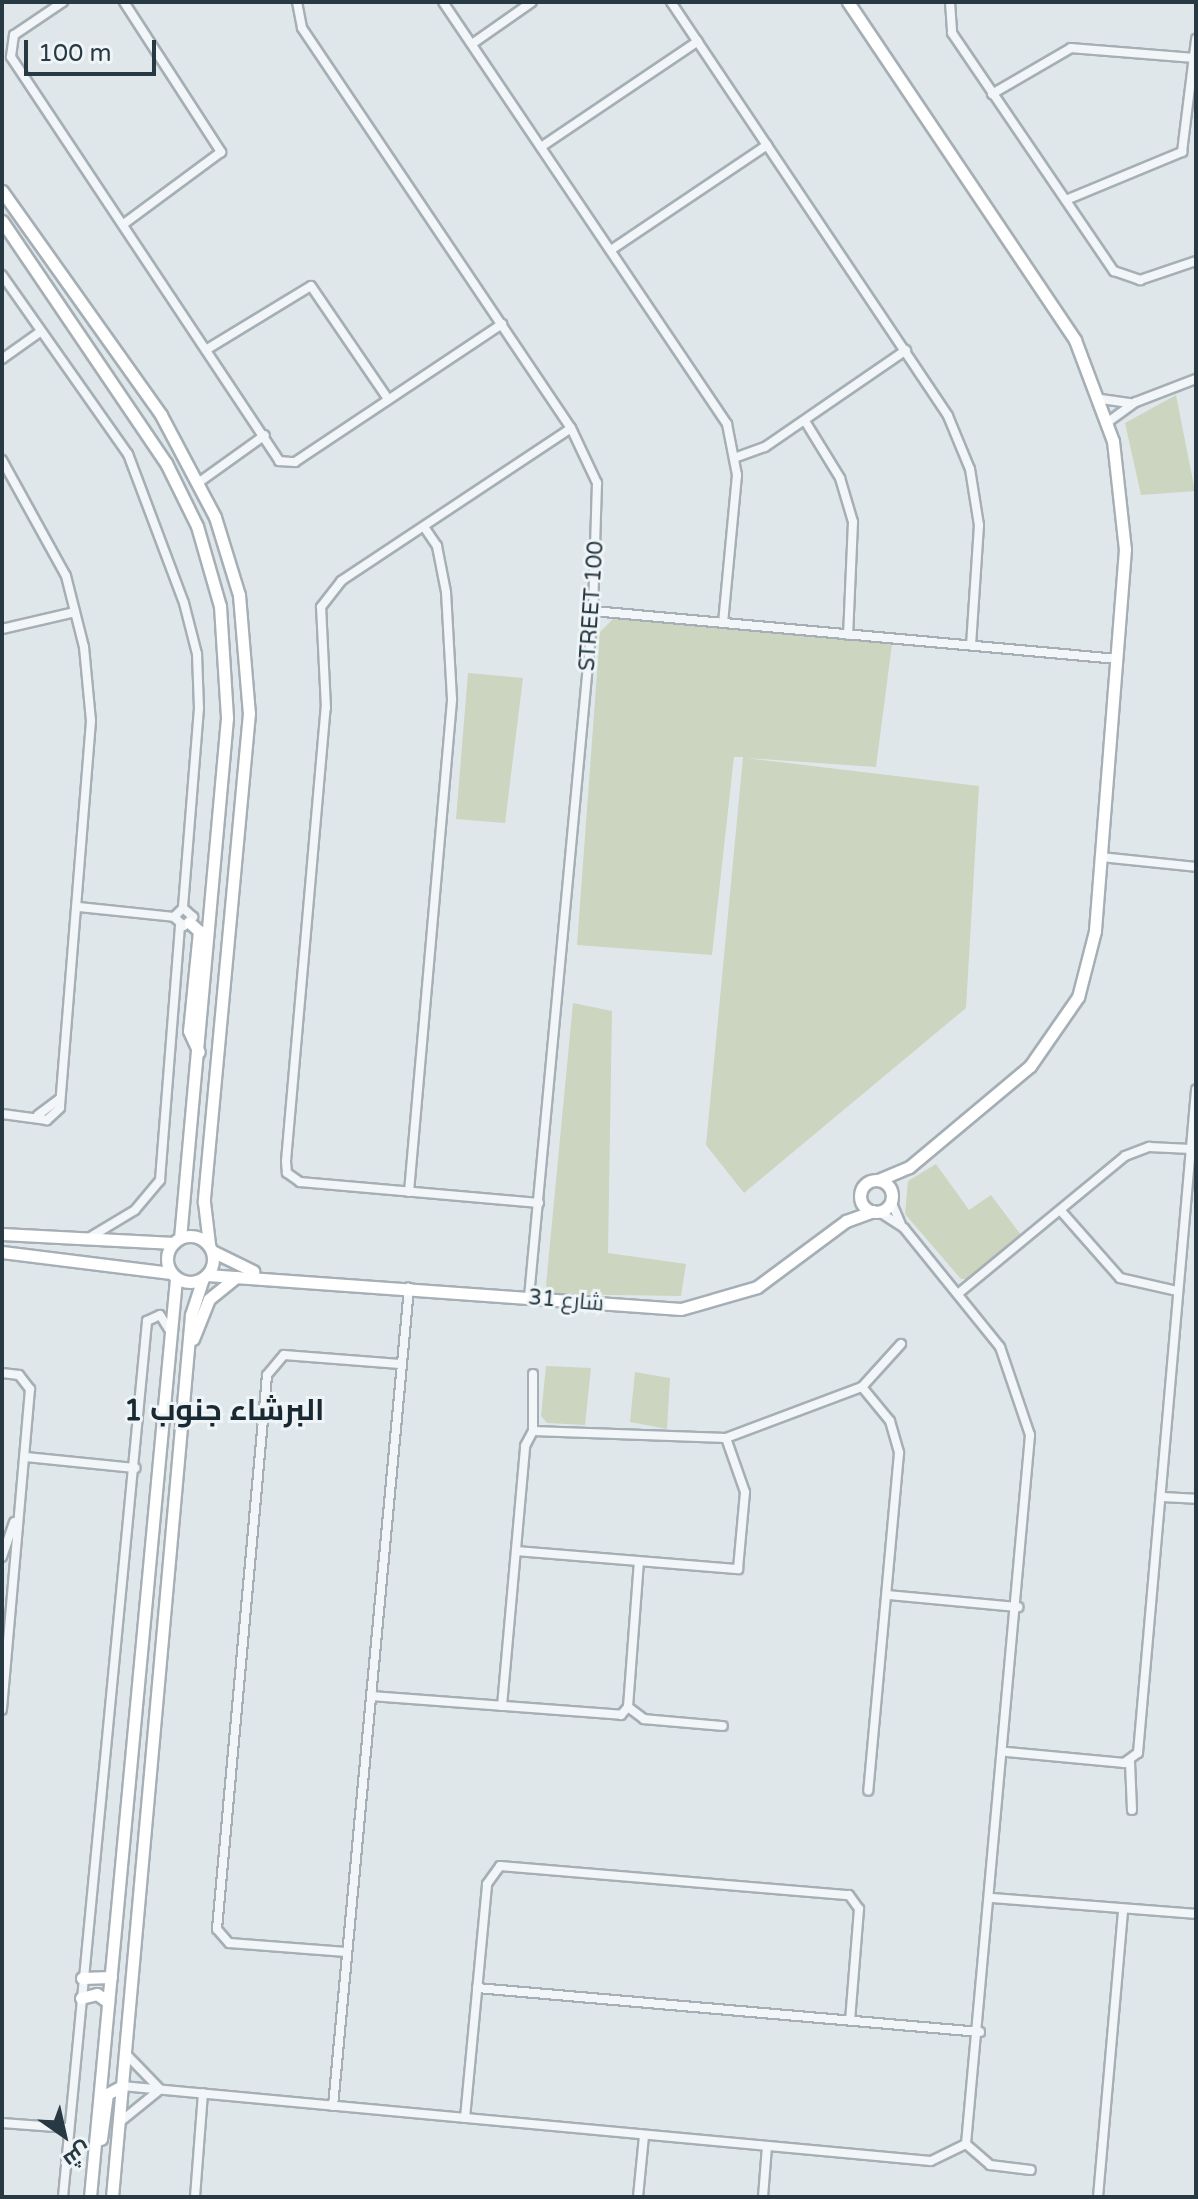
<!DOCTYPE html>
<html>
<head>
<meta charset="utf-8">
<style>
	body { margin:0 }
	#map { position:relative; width:1198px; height:2199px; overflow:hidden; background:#e0e7ea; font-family:"Varela Round",Cairo,sans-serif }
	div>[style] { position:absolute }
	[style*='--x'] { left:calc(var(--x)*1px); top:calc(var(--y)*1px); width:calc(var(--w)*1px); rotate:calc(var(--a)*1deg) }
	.green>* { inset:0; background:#cbd5c0 }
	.roads { filter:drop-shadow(2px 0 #a5afb5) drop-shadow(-2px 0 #a5afb5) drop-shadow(0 2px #a5afb5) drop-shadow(0 -2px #a5afb5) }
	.street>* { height:8px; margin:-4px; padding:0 4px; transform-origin:4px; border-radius:4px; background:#f3f6f8 }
	.secondary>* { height:11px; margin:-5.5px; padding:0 5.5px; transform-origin:5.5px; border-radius:5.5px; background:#fff }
	.secondary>.ring { margin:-5.5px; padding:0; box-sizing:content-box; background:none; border:11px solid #fff; border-radius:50% }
	span { translate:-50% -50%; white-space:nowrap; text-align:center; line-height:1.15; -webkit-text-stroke:6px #eff5f7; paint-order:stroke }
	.street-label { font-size:22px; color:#273943 }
	.district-label { font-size:30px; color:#192933; font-weight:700 }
	.frame { position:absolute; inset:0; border:4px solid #273943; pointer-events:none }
	.north { position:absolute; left:24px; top:2095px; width:80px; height:80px; -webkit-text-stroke:6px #eff5f7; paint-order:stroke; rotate:146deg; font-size:22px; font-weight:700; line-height:32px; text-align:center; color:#273943 }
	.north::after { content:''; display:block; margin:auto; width:28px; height:36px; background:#273943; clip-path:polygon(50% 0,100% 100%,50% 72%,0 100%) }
	.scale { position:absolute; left:24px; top:40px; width:132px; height:36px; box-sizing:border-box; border:4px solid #273943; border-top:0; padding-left:10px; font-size:24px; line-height:28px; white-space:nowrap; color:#273943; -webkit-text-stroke:6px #eff5f7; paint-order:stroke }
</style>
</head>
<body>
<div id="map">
	<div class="green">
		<div style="clip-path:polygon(1176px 395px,1195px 491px,1141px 495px,1125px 423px)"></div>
		<div style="clip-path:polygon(614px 618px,892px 644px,876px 767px,746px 758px,979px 786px,966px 1008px,744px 1193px,706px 1145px,743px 757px,734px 757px,712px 955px,577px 945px,600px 632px)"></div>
		<div style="clip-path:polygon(468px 673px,523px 678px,505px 823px,456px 819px)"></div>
		<div style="clip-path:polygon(573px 1003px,612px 1011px,608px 1253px,686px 1264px,681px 1296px,550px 1294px,546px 1285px)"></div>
		<div style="clip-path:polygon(936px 1164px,969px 1210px,991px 1195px,1021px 1235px,970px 1279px,961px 1279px,905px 1214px,908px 1181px)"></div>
		<div style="clip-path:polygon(546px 1366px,591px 1368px,585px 1425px,547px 1423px,541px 1416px)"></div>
		<div style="clip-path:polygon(635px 1372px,670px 1378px,667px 1429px,630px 1422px)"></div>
	</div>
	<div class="roads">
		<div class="street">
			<div style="--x:63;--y:2;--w:59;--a:146"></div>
			<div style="--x:14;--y:35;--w:22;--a:98"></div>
			<div style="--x:11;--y:57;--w:485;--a:56.4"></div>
			<div style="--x:279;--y:461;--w:16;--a:4"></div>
			<div style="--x:295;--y:462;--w:249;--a:-33.7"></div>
			<div style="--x:124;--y:2;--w:179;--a:57.1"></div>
			<div style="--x:221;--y:152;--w:119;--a:143.5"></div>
			<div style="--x:297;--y:2;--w:26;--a:79"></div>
			<div style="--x:302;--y:28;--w:482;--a:56.1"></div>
			<div style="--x:571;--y:428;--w:61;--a:64.7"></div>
			<div style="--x:597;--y:483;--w:128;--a:91.8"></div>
			<div style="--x:593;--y:611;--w:689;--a:95.33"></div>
			<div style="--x:443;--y:2;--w:509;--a:56.06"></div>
			<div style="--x:727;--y:424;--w:52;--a:78.9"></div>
			<div style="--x:737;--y:475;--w:148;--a:95.4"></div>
			<div style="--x:671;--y:2;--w:498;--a:56.2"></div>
			<div style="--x:948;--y:416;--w:57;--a:67.5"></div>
			<div style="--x:970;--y:469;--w:57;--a:80.9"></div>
			<div style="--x:979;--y:525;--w:119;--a:93.8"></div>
			<div style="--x:950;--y:2;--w:31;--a:86"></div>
			<div style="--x:952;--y:33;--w:288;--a:55.8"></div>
			<div style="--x:1114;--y:271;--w:28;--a:19"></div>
			<div style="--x:1140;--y:280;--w:59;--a:-18.7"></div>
			<div style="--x:472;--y:44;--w:73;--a:-35"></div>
			<div style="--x:992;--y:94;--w:91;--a:-30.2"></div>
			<div style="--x:1071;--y:48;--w:123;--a:4.6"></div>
			<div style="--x:541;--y:147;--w:189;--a:-34"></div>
			<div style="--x:1066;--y:200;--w:126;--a:-22.5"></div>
			<div style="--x:1182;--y:152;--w:114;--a:-82.9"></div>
			<div style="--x:611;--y:250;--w:188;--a:-33.9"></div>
			<div style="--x:2;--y:275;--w:219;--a:54.9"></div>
			<div style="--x:128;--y:454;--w:159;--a:69.4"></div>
			<div style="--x:184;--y:603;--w:53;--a:75.7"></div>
			<div style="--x:197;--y:654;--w:54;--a:87.9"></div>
			<div style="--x:199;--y:708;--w:201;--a:94.6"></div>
			<div style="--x:183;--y:908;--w:13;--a:135"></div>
			<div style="--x:174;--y:917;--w:13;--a:42"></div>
			<div style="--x:184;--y:926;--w:13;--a:-45"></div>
			<div style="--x:193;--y:917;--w:13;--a:-138"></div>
			<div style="--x:209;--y:348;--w:119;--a:-31.3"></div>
			<div style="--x:311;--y:286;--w:137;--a:55.7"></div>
			<div style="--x:2;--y:359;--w:47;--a:-35.4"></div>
			<div style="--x:1101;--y:399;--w:30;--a:8"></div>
			<div style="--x:805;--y:421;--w:67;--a:58.4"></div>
			<div style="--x:840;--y:478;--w:46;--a:73.5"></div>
			<div style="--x:853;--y:522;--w:113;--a:92.5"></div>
			<div style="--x:1108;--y:422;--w:34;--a:-36"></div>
			<div style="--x:1136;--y:402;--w:64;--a:-21"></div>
			<div style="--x:737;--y:457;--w:30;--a:-20"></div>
			<div style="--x:765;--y:447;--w:171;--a:-34.5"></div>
			<div style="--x:2;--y:460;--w:132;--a:61.1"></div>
			<div style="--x:66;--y:576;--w:73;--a:75.8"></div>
			<div style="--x:84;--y:647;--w:74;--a:84.6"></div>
			<div style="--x:91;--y:721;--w:388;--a:94.6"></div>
			<div style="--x:60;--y:1108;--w:18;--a:137"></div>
			<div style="--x:47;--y:1120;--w:45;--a:-172.4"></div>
			<div style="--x:198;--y:483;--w:82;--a:-35.6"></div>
			<div style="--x:593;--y:611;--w:526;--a:5.23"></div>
			<div style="--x:2;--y:629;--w:75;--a:-13.1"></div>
			<div style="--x:1100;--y:857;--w:97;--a:5.9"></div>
			<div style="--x:78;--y:907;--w:97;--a:5.9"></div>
			<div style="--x:38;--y:1115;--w:26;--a:-37"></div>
			<div style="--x:409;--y:1192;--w:495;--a:-85"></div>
			<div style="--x:452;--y:699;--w:107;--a:-93.2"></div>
			<div style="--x:446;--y:592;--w:47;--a:-101.1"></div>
			<div style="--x:437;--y:546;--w:23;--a:-124"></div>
			<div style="--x:891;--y:1201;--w:25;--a:67"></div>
			<div style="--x:539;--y:1203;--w:240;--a:-175"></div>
			<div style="--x:300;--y:1182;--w:16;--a:-145"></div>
			<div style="--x:287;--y:1173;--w:12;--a:-95"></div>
			<div style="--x:286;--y:1161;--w:455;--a:-85"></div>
			<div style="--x:326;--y:708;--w:101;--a:-92.8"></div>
			<div style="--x:321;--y:607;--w:33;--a:-52"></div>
			<div style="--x:341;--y:581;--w:276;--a:-33.6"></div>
			<div style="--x:1061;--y:1211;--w:89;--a:48.6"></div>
			<div style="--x:1120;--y:1278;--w:58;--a:12.8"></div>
			<div style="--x:87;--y:1239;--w:56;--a:-31.1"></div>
			<div style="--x:135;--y:1210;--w:39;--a:-50"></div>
			<div style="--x:160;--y:1180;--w:256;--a:-85.5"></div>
			<div style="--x:959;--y:1293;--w:215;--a:-39.5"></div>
			<div style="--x:1125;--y:1156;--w:26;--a:-21"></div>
			<div style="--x:1149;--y:1147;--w:42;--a:2.7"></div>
			<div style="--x:2;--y:1373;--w:17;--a:7"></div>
			<div style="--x:19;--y:1375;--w:18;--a:52"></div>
			<div style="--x:30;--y:1389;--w:322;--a:95"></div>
			<div style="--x:533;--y:1374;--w:57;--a:90"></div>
			<div style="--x:862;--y:1387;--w:58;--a:-47.8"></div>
			<div style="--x:25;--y:1457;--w:111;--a:5.7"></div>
			<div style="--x:1162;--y:1497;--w:34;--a:3"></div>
			<div style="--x:517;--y:1551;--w:222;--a:4.7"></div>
			<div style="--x:738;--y:1569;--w:77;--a:-84.8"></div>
			<div style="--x:745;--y:1492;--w:57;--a:-109.4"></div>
			<div style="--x:2;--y:1557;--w:37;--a:-71"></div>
			<div style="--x:888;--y:1595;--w:131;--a:5.3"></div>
			<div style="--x:371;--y:1696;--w:251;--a:4.3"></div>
			<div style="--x:621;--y:1715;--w:11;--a:-49"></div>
			<div style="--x:628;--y:1707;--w:145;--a:-85.7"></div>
			<div style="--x:502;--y:1706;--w:261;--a:-84.9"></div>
			<div style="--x:525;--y:1446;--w:17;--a:-62"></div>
			<div style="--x:533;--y:1431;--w:193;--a:2.1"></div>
			<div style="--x:726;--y:1438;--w:145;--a:-20.6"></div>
			<div style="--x:862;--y:1387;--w:44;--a:50.5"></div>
			<div style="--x:890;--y:1421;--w:33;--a:74"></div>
			<div style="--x:899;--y:1453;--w:339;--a:95.2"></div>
			<div style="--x:628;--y:1707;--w:20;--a:37"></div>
			<div style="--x:644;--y:1719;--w:79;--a:5.1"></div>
			<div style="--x:1007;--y:1752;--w:118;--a:5.4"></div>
			<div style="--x:1124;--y:1763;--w:17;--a:-36"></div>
			<div style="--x:1138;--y:1753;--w:666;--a:-85"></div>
			<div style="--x:1130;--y:1762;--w:48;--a:87.6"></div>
			<div style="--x:993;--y:1898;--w:204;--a:4.5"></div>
			<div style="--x:346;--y:1952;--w:117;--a:-175.6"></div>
			<div style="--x:229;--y:1943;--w:18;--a:-131"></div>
			<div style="--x:217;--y:1929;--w:556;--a:-84.84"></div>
			<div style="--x:267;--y:1375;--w:26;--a:-50"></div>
			<div style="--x:284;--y:1355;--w:116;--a:4.4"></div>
			<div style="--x:477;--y:1988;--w:505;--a:5"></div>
			<div style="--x:127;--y:2055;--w:45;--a:45.9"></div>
			<div style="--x:122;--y:2086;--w:812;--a:5.3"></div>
			<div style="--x:931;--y:2161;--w:39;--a:-26"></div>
			<div style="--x:966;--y:2144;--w:712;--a:-84.84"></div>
			<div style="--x:1030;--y:1435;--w:93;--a:-108.8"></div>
			<div style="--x:1000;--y:1347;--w:153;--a:-128.9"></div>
			<div style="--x:904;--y:1228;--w:30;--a:-147"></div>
			<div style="--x:333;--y:2106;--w:822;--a:-84.69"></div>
			<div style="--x:465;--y:2118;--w:235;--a:-84.6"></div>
			<div style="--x:487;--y:1884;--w:22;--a:-54"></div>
			<div style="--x:500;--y:1866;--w:350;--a:4.8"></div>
			<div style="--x:849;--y:1895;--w:17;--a:54"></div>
			<div style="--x:859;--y:1909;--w:111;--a:94.6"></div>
			<div style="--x:120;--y:2122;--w:49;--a:-39.2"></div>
			<div style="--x:2;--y:2123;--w:67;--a:4.3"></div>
			<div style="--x:966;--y:2144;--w:32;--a:41"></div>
			<div style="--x:990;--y:2165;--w:41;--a:7"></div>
			<div style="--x:63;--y:2197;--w:880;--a:-84.52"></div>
			<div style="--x:147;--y:1321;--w:14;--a:-25"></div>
			<div style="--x:160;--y:1315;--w:19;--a:58"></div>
			<div style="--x:195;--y:2197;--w:104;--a:-85.6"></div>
			<div style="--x:638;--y:2197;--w:61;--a:-84.4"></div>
			<div style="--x:763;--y:2197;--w:51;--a:-85.5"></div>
			<div style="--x:1098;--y:2197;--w:286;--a:-85"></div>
		</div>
		<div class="secondary">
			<div style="--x:848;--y:2;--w:407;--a:56.1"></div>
			<div style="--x:1075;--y:340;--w:108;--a:69.4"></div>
			<div style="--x:1113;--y:441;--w:109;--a:83.7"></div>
			<div style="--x:1125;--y:549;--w:383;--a:94.5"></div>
			<div style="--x:1095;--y:931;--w:68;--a:104.4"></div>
			<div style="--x:1078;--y:997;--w:84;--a:124.8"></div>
			<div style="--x:1030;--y:1066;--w:158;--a:140.1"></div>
			<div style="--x:909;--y:1167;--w:33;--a:157"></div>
			<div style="--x:2;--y:191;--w:275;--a:54.6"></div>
			<div style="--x:161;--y:415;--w:115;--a:62.1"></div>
			<div style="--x:215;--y:517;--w:82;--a:72.9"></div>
			<div style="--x:239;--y:595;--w:118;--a:85.2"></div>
			<div style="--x:249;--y:713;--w:491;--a:95.3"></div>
			<div style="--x:204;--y:1202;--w:42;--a:83.2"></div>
			<div style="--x:2;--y:221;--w:292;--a:55.9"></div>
			<div style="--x:166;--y:463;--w:70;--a:63.8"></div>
			<div style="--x:197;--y:526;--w:83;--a:74"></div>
			<div style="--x:220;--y:606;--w:112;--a:86.4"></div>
			<div style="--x:227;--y:718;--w:522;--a:95.16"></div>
			<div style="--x:190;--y:923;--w:12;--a:42"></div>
			<div style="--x:199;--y:931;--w:100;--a:95.7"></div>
			<div style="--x:189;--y:1031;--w:23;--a:65"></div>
			<div class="ring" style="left:860px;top:1180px;width:21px;height:21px"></div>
			<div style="--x:2;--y:1234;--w:172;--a:3"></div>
			<div class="ring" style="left:167px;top:1236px;width:35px;height:35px"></div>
			<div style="--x:212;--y:1251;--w:46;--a:26"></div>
			<div style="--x:2;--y:1252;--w:170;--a:7.1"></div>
			<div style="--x:207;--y:1275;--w:475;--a:4.1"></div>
			<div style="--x:681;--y:1309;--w:79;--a:-16.1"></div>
			<div style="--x:757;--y:1287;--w:111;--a:-36.6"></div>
			<div style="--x:846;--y:1221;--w:29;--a:-20"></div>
			<div style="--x:193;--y:1339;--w:43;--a:-68.2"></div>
			<div style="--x:209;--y:1299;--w:35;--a:-39"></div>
			<div style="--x:82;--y:1978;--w:29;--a:-2"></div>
			<div style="--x:81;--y:1998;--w:16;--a:-14"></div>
			<div style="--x:97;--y:1994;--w:14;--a:36"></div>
			<div style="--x:101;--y:2139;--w:45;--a:-82.4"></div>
			<div style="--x:107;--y:2094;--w:17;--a:-28"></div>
			<div style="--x:90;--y:2197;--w:923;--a:-84.65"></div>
			<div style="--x:112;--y:2197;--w:886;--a:-84.88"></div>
			<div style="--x:191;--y:1315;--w:38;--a:-72"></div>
		</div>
	</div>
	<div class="street-label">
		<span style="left:592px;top:606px;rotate:-86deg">STREET 100</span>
		<span style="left:566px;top:1301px;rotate:5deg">شارع 31</span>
	</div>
	<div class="district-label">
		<span style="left:224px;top:1411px">البرشاء جنوب 1</span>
	</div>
	<div class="frame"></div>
	<div class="north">ش</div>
	<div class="scale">100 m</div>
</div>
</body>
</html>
